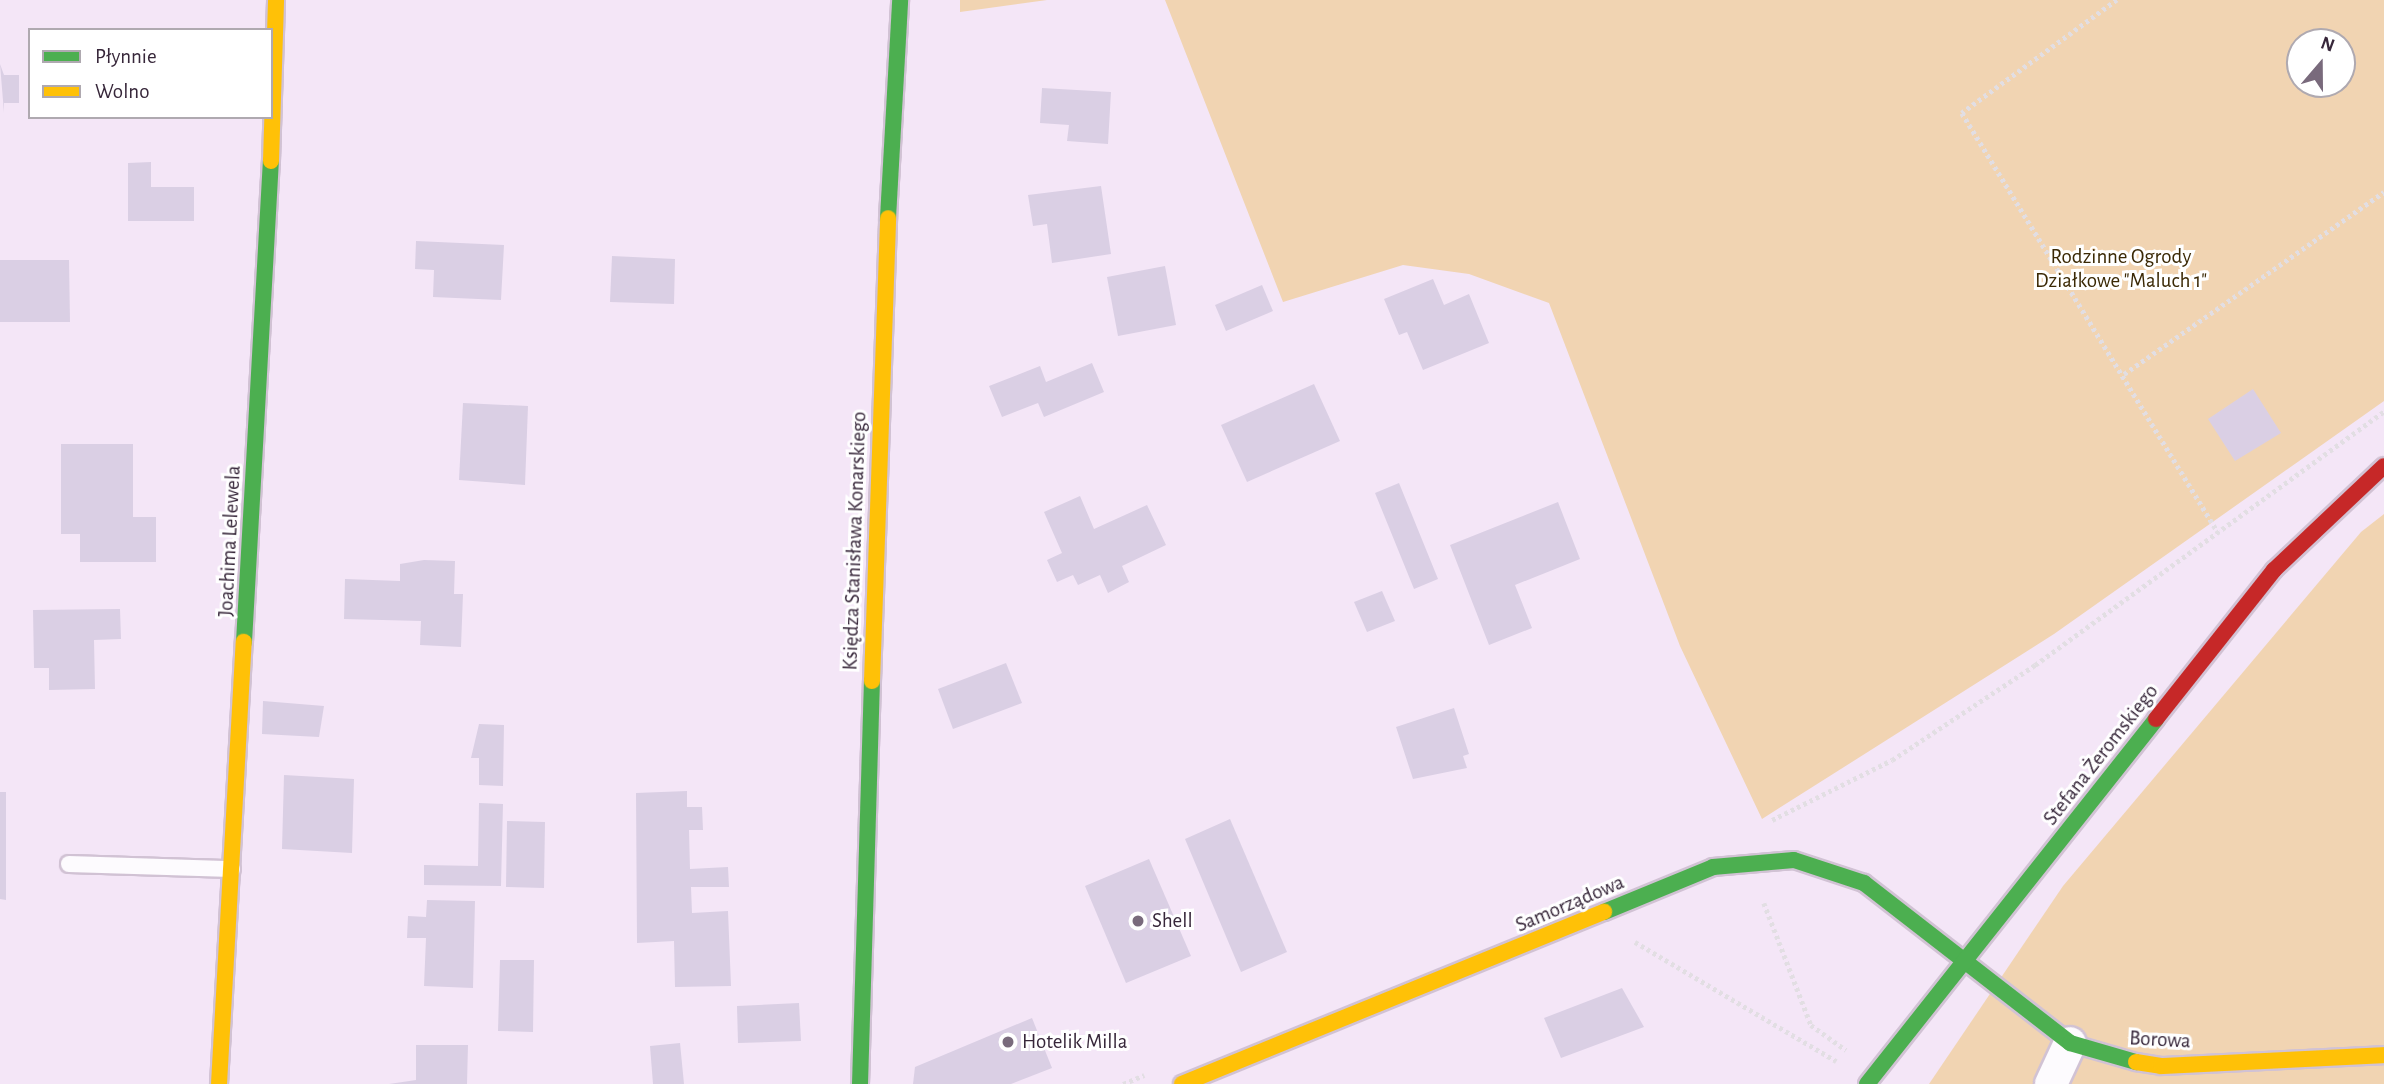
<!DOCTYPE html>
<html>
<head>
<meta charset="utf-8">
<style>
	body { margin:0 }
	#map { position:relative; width:2384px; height:1084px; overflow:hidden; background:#f4e6f7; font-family:"Alegreya Sans",sans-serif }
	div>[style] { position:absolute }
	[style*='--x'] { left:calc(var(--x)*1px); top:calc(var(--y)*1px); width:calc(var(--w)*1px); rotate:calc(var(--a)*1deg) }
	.green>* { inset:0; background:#f1d4b2 }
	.building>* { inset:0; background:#dacfe4 }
	.path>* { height:4.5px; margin-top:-2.25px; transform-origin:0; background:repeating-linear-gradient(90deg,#e2dee3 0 3.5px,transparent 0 7px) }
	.roads { filter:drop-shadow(2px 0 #d1c2d4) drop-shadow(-2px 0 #d1c2d4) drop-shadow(0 2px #d1c2d4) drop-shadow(0 -2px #d1c2d4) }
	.lane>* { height:16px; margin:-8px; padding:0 8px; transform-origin:8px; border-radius:8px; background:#fdfbfe }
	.street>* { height:32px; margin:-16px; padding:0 16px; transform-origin:16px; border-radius:16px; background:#fdfbfe }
	.fast>* { height:16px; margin:-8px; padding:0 8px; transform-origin:8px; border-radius:8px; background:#4caf50 }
	.slow>* { height:16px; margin:-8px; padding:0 8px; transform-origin:8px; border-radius:8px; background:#ffc107 }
	.jam>* { height:16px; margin:-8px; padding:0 8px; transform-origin:8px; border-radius:8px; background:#c62828 }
	.dots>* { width:19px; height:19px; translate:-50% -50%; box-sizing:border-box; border:4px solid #fff; border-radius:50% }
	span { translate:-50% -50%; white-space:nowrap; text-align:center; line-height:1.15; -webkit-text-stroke:6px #fff; paint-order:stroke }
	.park-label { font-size:21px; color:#3b2905 }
	.street-label { font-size:21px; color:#37273a }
	.poi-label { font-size:21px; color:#37273a }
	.left { translate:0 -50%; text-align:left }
	.legend { position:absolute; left:28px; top:28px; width:245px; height:91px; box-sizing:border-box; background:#fff; border:2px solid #afa9b0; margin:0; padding:9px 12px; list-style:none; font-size:21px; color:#37273a }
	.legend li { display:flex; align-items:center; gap:14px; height:35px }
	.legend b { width:35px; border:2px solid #afa9b0 }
	.north { position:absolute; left:2286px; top:28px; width:70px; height:70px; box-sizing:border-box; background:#fff; border:2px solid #afa9b0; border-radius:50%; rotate:20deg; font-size:19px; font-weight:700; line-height:28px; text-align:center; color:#37273a }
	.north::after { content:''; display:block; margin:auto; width:24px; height:32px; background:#796a7c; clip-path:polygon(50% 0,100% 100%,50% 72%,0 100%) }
</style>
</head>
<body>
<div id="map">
	<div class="green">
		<div style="clip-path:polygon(960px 0,1047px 0,960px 12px)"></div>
		<div style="clip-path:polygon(evenodd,1165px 0,2384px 0,2384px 401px,2054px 634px,1762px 819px,1680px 646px,1549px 303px,1469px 274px,1403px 265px,1283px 302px,1165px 0,2300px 42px,2342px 42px,2342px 84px,2300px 84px,2300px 42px)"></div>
		<div style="clip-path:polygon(2384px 514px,2384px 1084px,1929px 1084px,2063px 886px,2361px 532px)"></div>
	</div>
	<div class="building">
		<div style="clip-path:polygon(0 64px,4px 75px,19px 75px,19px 103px,4px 103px,4px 113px)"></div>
		<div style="clip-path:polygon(1042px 88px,1111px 92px,1108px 144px,1067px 141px,1069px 125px,1040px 123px)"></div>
		<div style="clip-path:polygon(151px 162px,151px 187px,194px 187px,194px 221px,128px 221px,128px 163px)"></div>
		<div style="clip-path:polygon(1101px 186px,1111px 254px,1052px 263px,1047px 224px,1033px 226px,1028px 195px)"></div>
		<div style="clip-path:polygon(416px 241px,504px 245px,501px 300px,433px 297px,434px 270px,415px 269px)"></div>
		<div style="clip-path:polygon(612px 256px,675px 259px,674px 304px,610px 302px)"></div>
		<div style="clip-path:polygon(0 260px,69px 260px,70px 322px,0 322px)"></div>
		<div style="clip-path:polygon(1165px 266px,1176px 325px,1118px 336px,1107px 277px)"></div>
		<div style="clip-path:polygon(1433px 279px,1444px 305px,1469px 294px,1489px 343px,1423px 370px,1407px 332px,1399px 335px,1384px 299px)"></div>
		<div style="clip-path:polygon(1262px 285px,1273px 311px,1226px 331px,1215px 305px)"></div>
		<div style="clip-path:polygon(1092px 363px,1104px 392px,1044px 417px,1038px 403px,1002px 417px,989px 386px,1040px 366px,1046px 382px)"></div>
		<div style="clip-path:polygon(1314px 384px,1340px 441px,1247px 482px,1221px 425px)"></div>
		<div style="clip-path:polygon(2253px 389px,2281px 433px,2235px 461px,2208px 419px)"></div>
		<div style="clip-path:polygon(463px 403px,528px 406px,525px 485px,459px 480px)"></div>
		<div style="clip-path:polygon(61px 444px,133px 444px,133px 517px,156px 517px,156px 562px,80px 562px,80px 534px,61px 534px)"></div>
		<div style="clip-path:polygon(1399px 483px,1438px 579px,1414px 589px,1375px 493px)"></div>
		<div style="clip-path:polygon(1080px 496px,1094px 529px,1147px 505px,1166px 545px,1122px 566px,1129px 582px,1108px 593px,1100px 575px,1078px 585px,1073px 575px,1057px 582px,1047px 560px,1062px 553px,1044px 512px)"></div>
		<div style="clip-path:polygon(1558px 502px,1580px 559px,1515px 585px,1532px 628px,1489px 645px,1450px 545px)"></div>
		<div style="clip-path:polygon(424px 560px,455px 561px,454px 594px,463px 594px,461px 647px,420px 645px,421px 621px,344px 619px,345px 579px,400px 581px,400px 564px)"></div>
		<div style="clip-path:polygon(1382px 591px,1395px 621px,1367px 632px,1354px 602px)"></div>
		<div style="clip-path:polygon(120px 609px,121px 639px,94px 640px,95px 689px,49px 690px,49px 668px,34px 668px,33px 610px)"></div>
		<div style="clip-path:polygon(1006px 663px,1022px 703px,953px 729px,938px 689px)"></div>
		<div style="clip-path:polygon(263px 701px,324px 706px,319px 737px,262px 734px)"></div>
		<div style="clip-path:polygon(1454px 708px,1469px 754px,1463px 756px,1467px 768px,1413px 779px,1396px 727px)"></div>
		<div style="clip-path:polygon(479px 724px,504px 725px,503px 786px,479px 785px,479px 758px,471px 758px)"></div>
		<div style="clip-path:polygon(284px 775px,354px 779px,352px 853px,282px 849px)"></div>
		<div style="clip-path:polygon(687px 791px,687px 807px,702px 807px,703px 830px,689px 830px,690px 869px,728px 867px,729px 887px,691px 887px,692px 913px,728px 911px,731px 986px,675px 987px,674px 941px,637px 943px,636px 793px)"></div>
		<div style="clip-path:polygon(0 792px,6px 792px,6px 900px,0 899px)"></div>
		<div style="clip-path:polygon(479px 803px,503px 804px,501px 886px,424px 885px,424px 865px,478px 866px)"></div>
		<div style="clip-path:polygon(1230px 819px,1287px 952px,1241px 972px,1185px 839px)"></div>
		<div style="clip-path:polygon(507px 821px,545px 822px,544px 888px,506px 887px)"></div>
		<div style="clip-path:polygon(1149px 859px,1191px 956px,1126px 983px,1085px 886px)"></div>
		<div style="clip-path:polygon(427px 900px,475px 901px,473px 988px,424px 986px,426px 938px,407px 938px,408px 916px,426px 917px)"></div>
		<div style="clip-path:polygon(500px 960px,534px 960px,533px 1032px,498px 1031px)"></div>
		<div style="clip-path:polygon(1622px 988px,1644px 1027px,1561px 1058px,1544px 1018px)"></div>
		<div style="clip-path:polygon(799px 1003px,801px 1041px,738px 1043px,737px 1006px)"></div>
		<div style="clip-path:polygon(1032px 1018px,1052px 1068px,1011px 1084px,913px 1084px,915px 1067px)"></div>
		<div style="clip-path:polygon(680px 1043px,684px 1084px,653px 1084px,650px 1046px)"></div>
		<div style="clip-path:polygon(416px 1045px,468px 1045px,467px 1084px,389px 1084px,416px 1080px)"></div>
	</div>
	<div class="path">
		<div style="--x:2117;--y:0;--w:192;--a:143.9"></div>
		<div style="--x:1962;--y:113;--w:491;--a:58.6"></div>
		<div style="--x:2124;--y:374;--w:317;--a:-35"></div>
		<div style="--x:1772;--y:820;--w:134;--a:-26.6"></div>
		<div style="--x:1892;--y:760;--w:172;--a:-33.6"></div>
		<div style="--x:2035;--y:665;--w:432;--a:-36"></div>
		<div style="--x:1764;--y:903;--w:131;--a:68.9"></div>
		<div style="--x:1811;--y:1025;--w:43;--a:35.5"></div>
		<div style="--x:1635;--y:942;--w:234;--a:30.6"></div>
		<div style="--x:1123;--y:1084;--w:23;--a:-23"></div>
	</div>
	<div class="roads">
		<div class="lane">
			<div style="--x:69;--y:864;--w:163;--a:1.8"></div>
		</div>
		<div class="street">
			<div style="--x:2051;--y:1084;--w:45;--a:-65.1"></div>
		</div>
		<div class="fast">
			<div style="--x:888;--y:218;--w:218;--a:-86.8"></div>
			<div style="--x:244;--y:642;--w:482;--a:-86.8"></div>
			<div style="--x:1604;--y:912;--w:118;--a:-22.4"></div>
			<div style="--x:1713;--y:867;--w:81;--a:-4.9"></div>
			<div style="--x:1794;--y:860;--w:74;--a:18.2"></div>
			<div style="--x:1864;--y:883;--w:261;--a:37.8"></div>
			<div style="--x:2070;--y:1043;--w:69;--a:16.1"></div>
			<div style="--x:860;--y:1084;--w:403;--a:-88.3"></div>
			<div style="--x:1867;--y:1084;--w:466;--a:-51.6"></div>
		</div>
		<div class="slow">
			<div style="--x:271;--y:161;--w:161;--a:-88.2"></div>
			<div style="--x:872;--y:681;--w:463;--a:-88"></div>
			<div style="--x:2136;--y:1062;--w:25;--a:9"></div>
			<div style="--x:2161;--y:1066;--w:223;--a:-2.8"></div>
			<div style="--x:219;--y:1084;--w:443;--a:-86.8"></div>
			<div style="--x:1182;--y:1084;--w:456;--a:-22.2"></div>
		</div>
		<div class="jam">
			<div style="--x:2156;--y:719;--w:190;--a:-51.6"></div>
			<div style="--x:2274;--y:570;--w:151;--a:-43.4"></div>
		</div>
	</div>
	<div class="dots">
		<div style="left:1138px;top:921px;background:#796a7c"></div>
		<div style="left:1008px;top:1042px;background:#796a7c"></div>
	</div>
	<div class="park-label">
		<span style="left:2121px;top:269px">Rodzinne Ogrody<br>Działkowe "Maluch 1"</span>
	</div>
	<div class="street-label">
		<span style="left:230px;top:541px;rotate:-87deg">Joachima Lelewela</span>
		<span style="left:855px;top:541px;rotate:-88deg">Księdza Stanisława Konarskiego</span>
		<span style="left:2101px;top:755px;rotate:-52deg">Stefana Żeromskiego</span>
		<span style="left:1570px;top:904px;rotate:-23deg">Samorządowa</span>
		<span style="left:2160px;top:1040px;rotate:3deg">Borowa</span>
	</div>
	<div class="poi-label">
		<span class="left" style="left:1152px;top:921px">Shell</span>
		<span class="left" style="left:1022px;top:1042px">Hotelik Milla</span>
	</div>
	<ul class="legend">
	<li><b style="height:9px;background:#4caf50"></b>Płynnie</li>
	<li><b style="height:9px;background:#ffc107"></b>Wolno</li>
	</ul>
	<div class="north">N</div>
</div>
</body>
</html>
